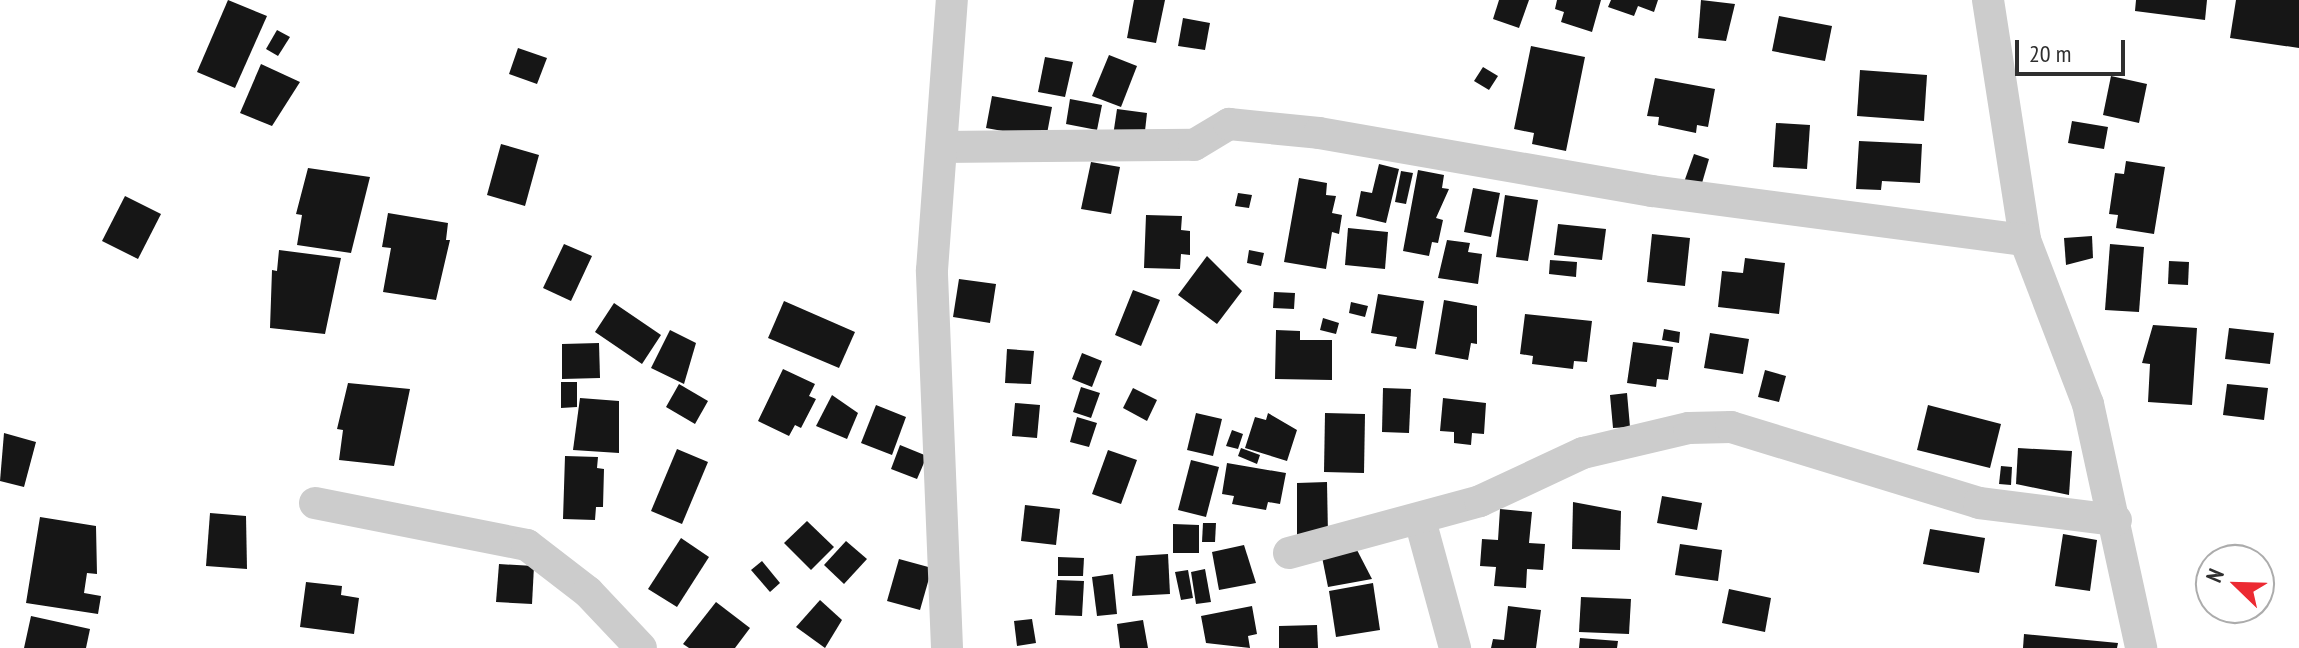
<!DOCTYPE html>
<html>
<head>
<meta charset="utf-8">
<style>
	body { margin:0 }
	#map { position:relative; width:2299px; height:648px; overflow:hidden; background:#fff; font-family:"PT Sans Narrow",sans-serif }
	div>[style] { position:absolute }
	[style*='--x'] { left:calc(var(--x)*1px); top:calc(var(--y)*1px); width:calc(var(--w)*1px); rotate:calc(var(--a)*1deg) }
	.building>* { inset:0; background:#161616 }
	.street>* { height:32px; margin:-16px; padding:0 16px; transform-origin:16px; border-radius:16px; background:#ccc }
	span { translate:-50% -50%; white-space:nowrap; text-align:center; line-height:1.15; -webkit-text-stroke:8px #fff; paint-order:stroke }
	.north { position:absolute; left:2195px; top:544px; width:80px; height:80px; box-sizing:border-box; background:#fff; border:2px solid #acacac; border-radius:50%; rotate:293deg; font-size:22px; font-weight:700; line-height:32px; text-align:center; color:#2f2f2f }
	.north::after { content:''; display:block; margin:auto; width:28px; height:36px; background:#ec2a32; clip-path:polygon(50% 0,100% 100%,50% 72%,0 100%) }
	.scale { position:absolute; left:2015px; top:40px; width:110px; height:36px; box-sizing:border-box; border:4px solid #2f2f2f; border-top:0; padding-left:10px; font-size:24px; line-height:28px; white-space:nowrap; color:#2f2f2f; -webkit-text-stroke:6px #fff; paint-order:stroke }
</style>
</head>
<body>
<div id="map">
	<div class="building">
		<div style="clip-path:polygon(228px 0,267px 16px,235px 88px,197px 72px)"></div>
		<div style="clip-path:polygon(1134px 0,1165px 0,1156px 43px,1127px 38px)"></div>
		<div style="clip-path:polygon(1499px 0,1529px 0,1519px 28px,1493px 19px)"></div>
		<div style="clip-path:polygon(1557px 0,1601px 0,1592px 32px,1561px 22px,1564px 12px,1555px 9px)"></div>
		<div style="clip-path:polygon(1611px 0,1658px 0,1654px 12px,1638px 6px,1634px 16px,1608px 7px)"></div>
		<div style="clip-path:polygon(1701px 0,1735px 4px,1726px 41px,1698px 38px)"></div>
		<div style="clip-path:polygon(2136px 0,2207px 0,2205px 20px,2135px 11px)"></div>
		<div style="clip-path:polygon(2236px 0,2299px 0,2299px 48px,2230px 38px)"></div>
		<div style="clip-path:polygon(1779px 16px,1832px 26px,1825px 61px,1772px 51px)"></div>
		<div style="clip-path:polygon(1183px 18px,1210px 23px,1205px 50px,1178px 46px)"></div>
		<div style="clip-path:polygon(277px 30px,290px 37px,278px 56px,266px 49px)"></div>
		<div style="clip-path:polygon(1531px 46px,1585px 57px,1566px 151px,1532px 144px,1534px 133px,1514px 129px)"></div>
		<div style="clip-path:polygon(518px 48px,547px 58px,537px 84px,509px 74px)"></div>
		<div style="clip-path:polygon(1109px 55px,1137px 66px,1121px 107px,1092px 96px)"></div>
		<div style="clip-path:polygon(1045px 57px,1073px 62px,1065px 97px,1038px 92px)"></div>
		<div style="clip-path:polygon(261px 64px,300px 82px,272px 126px,240px 113px)"></div>
		<div style="clip-path:polygon(1483px 67px,1498px 76px,1489px 90px,1474px 81px)"></div>
		<div style="clip-path:polygon(1860px 70px,1927px 75px,1924px 121px,1857px 116px)"></div>
		<div style="clip-path:polygon(2111px 76px,2147px 84px,2139px 123px,2103px 115px)"></div>
		<div style="clip-path:polygon(1655px 78px,1715px 89px,1708px 127px,1697px 125px,1696px 133px,1658px 125px,1659px 117px,1647px 116px)"></div>
		<div style="clip-path:polygon(992px 96px,1052px 107px,1046px 139px,986px 128px)"></div>
		<div style="clip-path:polygon(1070px 99px,1102px 105px,1097px 130px,1066px 124px)"></div>
		<div style="clip-path:polygon(1117px 109px,1147px 113px,1144px 140px,1113px 136px)"></div>
		<div style="clip-path:polygon(2072px 121px,2108px 127px,2104px 149px,2068px 143px)"></div>
		<div style="clip-path:polygon(1776px 123px,1810px 125px,1807px 169px,1773px 167px)"></div>
		<div style="clip-path:polygon(1859px 141px,1922px 144px,1920px 183px,1882px 181px,1881px 190px,1856px 189px)"></div>
		<div style="clip-path:polygon(501px 144px,539px 155px,525px 206px,487px 195px)"></div>
		<div style="clip-path:polygon(1694px 154px,1709px 159px,1700px 190px,1683px 185px)"></div>
		<div style="clip-path:polygon(2126px 161px,2165px 167px,2154px 234px,2116px 228px,2118px 215px,2109px 214px,2115px 173px,2124px 174px)"></div>
		<div style="clip-path:polygon(1091px 162px,1120px 167px,1111px 214px,1081px 209px)"></div>
		<div style="clip-path:polygon(1379px 164px,1399px 169px,1386px 223px,1356px 216px,1361px 191px,1372px 193px)"></div>
		<div style="clip-path:polygon(308px 168px,370px 177px,351px 253px,297px 245px,302px 215px,296px 214px)"></div>
		<div style="clip-path:polygon(1418px 170px,1444px 175px,1442px 188px,1449px 189px,1436px 218px,1443px 220px,1438px 243px,1432px 242px,1429px 256px,1403px 251px)"></div>
		<div style="clip-path:polygon(1401px 171px,1413px 173px,1406px 204px,1395px 202px)"></div>
		<div style="clip-path:polygon(1299px 178px,1327px 183px,1326px 195px,1336px 196px,1332px 213px,1342px 215px,1339px 234px,1332px 232px,1326px 269px,1284px 262px)"></div>
		<div style="clip-path:polygon(1473px 188px,1500px 193px,1491px 237px,1464px 232px)"></div>
		<div style="clip-path:polygon(1238px 193px,1252px 195px,1249px 208px,1235px 206px)"></div>
		<div style="clip-path:polygon(1505px 195px,1538px 200px,1528px 261px,1496px 257px)"></div>
		<div style="clip-path:polygon(125px 196px,161px 214px,138px 259px,102px 241px)"></div>
		<div style="clip-path:polygon(388px 213px,448px 223px,446px 240px,450px 240px,436px 300px,383px 292px,391px 248px,382px 247px)"></div>
		<div style="clip-path:polygon(1146px 215px,1182px 216px,1181px 230px,1190px 231px,1190px 255px,1181px 254px,1180px 269px,1144px 268px)"></div>
		<div style="clip-path:polygon(1558px 224px,1606px 229px,1602px 260px,1554px 255px)"></div>
		<div style="clip-path:polygon(1348px 228px,1388px 232px,1385px 269px,1345px 265px)"></div>
		<div style="clip-path:polygon(1652px 234px,1690px 238px,1685px 286px,1647px 282px)"></div>
		<div style="clip-path:polygon(2092px 236px,2093px 258px,2066px 265px,2064px 238px)"></div>
		<div style="clip-path:polygon(1447px 240px,1470px 243px,1468px 252px,1482px 254px,1478px 284px,1438px 278px)"></div>
		<div style="clip-path:polygon(564px 244px,592px 256px,571px 301px,543px 288px)"></div>
		<div style="clip-path:polygon(2110px 244px,2144px 247px,2139px 312px,2105px 310px)"></div>
		<div style="clip-path:polygon(279px 250px,341px 258px,325px 334px,270px 328px,272px 270px,277px 271px)"></div>
		<div style="clip-path:polygon(1249px 250px,1264px 253px,1261px 266px,1247px 263px)"></div>
		<div style="clip-path:polygon(1207px 256px,1242px 291px,1217px 324px,1178px 295px)"></div>
		<div style="clip-path:polygon(1745px 258px,1785px 263px,1779px 314px,1718px 307px,1722px 271px,1743px 273px)"></div>
		<div style="clip-path:polygon(1550px 260px,1577px 262px,1576px 277px,1549px 274px)"></div>
		<div style="clip-path:polygon(2169px 261px,2189px 262px,2188px 285px,2168px 284px)"></div>
		<div style="clip-path:polygon(959px 279px,996px 284px,990px 323px,953px 317px)"></div>
		<div style="clip-path:polygon(1133px 290px,1160px 300px,1141px 346px,1115px 335px)"></div>
		<div style="clip-path:polygon(1274px 292px,1295px 293px,1294px 309px,1273px 308px)"></div>
		<div style="clip-path:polygon(1378px 294px,1424px 301px,1416px 349px,1395px 346px,1397px 337px,1371px 333px)"></div>
		<div style="clip-path:polygon(1444px 300px,1477px 306px,1477px 344px,1471px 343px,1468px 360px,1435px 354px)"></div>
		<div style="clip-path:polygon(784px 301px,855px 332px,839px 368px,768px 338px)"></div>
		<div style="clip-path:polygon(1351px 302px,1368px 306px,1365px 317px,1349px 313px)"></div>
		<div style="clip-path:polygon(614px 303px,661px 335px,642px 364px,595px 332px)"></div>
		<div style="clip-path:polygon(1525px 314px,1592px 321px,1587px 362px,1574px 361px,1573px 369px,1532px 364px,1533px 356px,1520px 354px)"></div>
		<div style="clip-path:polygon(1323px 318px,1339px 323px,1336px 334px,1320px 330px)"></div>
		<div style="clip-path:polygon(2153px 325px,2197px 328px,2192px 405px,2148px 402px,2150px 364px,2142px 363px)"></div>
		<div style="clip-path:polygon(2229px 328px,2274px 333px,2270px 364px,2225px 359px)"></div>
		<div style="clip-path:polygon(1664px 329px,1680px 332px,1679px 343px,1662px 340px)"></div>
		<div style="clip-path:polygon(670px 330px,696px 343px,684px 384px,651px 368px)"></div>
		<div style="clip-path:polygon(1276px 330px,1300px 331px,1300px 340px,1332px 340px,1332px 380px,1275px 379px)"></div>
		<div style="clip-path:polygon(1710px 333px,1749px 339px,1743px 374px,1704px 368px)"></div>
		<div style="clip-path:polygon(1633px 342px,1673px 347px,1668px 380px,1657px 379px,1656px 387px,1627px 383px)"></div>
		<div style="clip-path:polygon(599px 343px,600px 378px,562px 379px,562px 344px)"></div>
		<div style="clip-path:polygon(1007px 349px,1034px 351px,1031px 384px,1005px 383px)"></div>
		<div style="clip-path:polygon(1082px 353px,1102px 361px,1092px 387px,1072px 379px)"></div>
		<div style="clip-path:polygon(783px 369px,815px 384px,809px 396px,816px 399px,801px 428px,795px 425px,789px 436px,758px 421px)"></div>
		<div style="clip-path:polygon(1765px 370px,1786px 376px,1779px 402px,1758px 397px)"></div>
		<div style="clip-path:polygon(561px 382px,577px 382px,577px 407px,561px 408px)"></div>
		<div style="clip-path:polygon(348px 383px,410px 389px,394px 466px,339px 460px,343px 430px,337px 429px)"></div>
		<div style="clip-path:polygon(679px 384px,708px 401px,695px 424px,666px 407px)"></div>
		<div style="clip-path:polygon(2227px 384px,2268px 388px,2264px 420px,2223px 415px)"></div>
		<div style="clip-path:polygon(1081px 387px,1100px 393px,1091px 418px,1073px 412px)"></div>
		<div style="clip-path:polygon(1133px 388px,1157px 400px,1147px 421px,1123px 408px)"></div>
		<div style="clip-path:polygon(1383px 388px,1411px 389px,1409px 433px,1382px 432px)"></div>
		<div style="clip-path:polygon(1627px 393px,1630px 427px,1613px 428px,1610px 395px)"></div>
		<div style="clip-path:polygon(832px 395px,858px 413px,847px 439px,816px 426px)"></div>
		<div style="clip-path:polygon(580px 398px,619px 401px,619px 453px,573px 450px)"></div>
		<div style="clip-path:polygon(1443px 398px,1486px 403px,1484px 434px,1472px 433px,1471px 445px,1454px 443px,1454px 432px,1440px 431px)"></div>
		<div style="clip-path:polygon(1015px 403px,1040px 405px,1037px 438px,1012px 436px)"></div>
		<div style="clip-path:polygon(876px 405px,906px 417px,892px 455px,861px 443px)"></div>
		<div style="clip-path:polygon(1928px 405px,2001px 424px,1990px 468px,1917px 450px)"></div>
		<div style="clip-path:polygon(1196px 413px,1222px 419px,1213px 456px,1187px 450px)"></div>
		<div style="clip-path:polygon(1268px 413px,1297px 430px,1287px 461px,1245px 448px,1255px 417px,1266px 420px)"></div>
		<div style="clip-path:polygon(1325px 413px,1365px 414px,1364px 473px,1324px 472px)"></div>
		<div style="clip-path:polygon(1077px 417px,1097px 423px,1089px 447px,1070px 442px)"></div>
		<div style="clip-path:polygon(1232px 430px,1243px 434px,1238px 449px,1226px 446px)"></div>
		<div style="clip-path:polygon(4px 433px,36px 442px,24px 487px,0 481px)"></div>
		<div style="clip-path:polygon(900px 445px,927px 456px,917px 479px,891px 469px)"></div>
		<div style="clip-path:polygon(1241px 448px,1260px 455px,1257px 464px,1238px 456px)"></div>
		<div style="clip-path:polygon(2018px 448px,2072px 451px,2069px 495px,2016px 484px)"></div>
		<div style="clip-path:polygon(677px 449px,708px 462px,682px 524px,651px 511px)"></div>
		<div style="clip-path:polygon(1108px 450px,1137px 460px,1121px 504px,1092px 494px)"></div>
		<div style="clip-path:polygon(565px 456px,598px 457px,597px 468px,604px 469px,603px 507px,596px 507px,595px 520px,563px 519px)"></div>
		<div style="clip-path:polygon(1191px 460px,1219px 467px,1206px 517px,1178px 510px)"></div>
		<div style="clip-path:polygon(1227px 463px,1286px 473px,1280px 504px,1268px 502px,1266px 510px,1232px 504px,1234px 496px,1222px 494px)"></div>
		<div style="clip-path:polygon(2001px 466px,2012px 467px,2011px 485px,1999px 484px)"></div>
		<div style="clip-path:polygon(1327px 482px,1328px 535px,1297px 536px,1297px 483px)"></div>
		<div style="clip-path:polygon(1662px 496px,1702px 503px,1697px 530px,1657px 523px)"></div>
		<div style="clip-path:polygon(1573px 502px,1621px 511px,1620px 550px,1572px 549px)"></div>
		<div style="clip-path:polygon(1025px 505px,1060px 509px,1056px 545px,1021px 541px)"></div>
		<div style="clip-path:polygon(1500px 509px,1532px 512px,1529px 543px,1545px 544px,1543px 570px,1527px 569px,1526px 588px,1494px 586px,1496px 567px,1480px 566px,1482px 539px,1498px 540px)"></div>
		<div style="clip-path:polygon(210px 513px,246px 516px,247px 569px,206px 566px)"></div>
		<div style="clip-path:polygon(40px 517px,96px 526px,97px 574px,87px 573px,84px 593px,101px 596px,98px 614px,26px 603px)"></div>
		<div style="clip-path:polygon(807px 521px,834px 547px,811px 570px,784px 543px)"></div>
		<div style="clip-path:polygon(1203px 523px,1216px 523px,1215px 542px,1202px 542px)"></div>
		<div style="clip-path:polygon(1173px 524px,1199px 525px,1199px 553px,1173px 553px)"></div>
		<div style="clip-path:polygon(1930px 529px,1985px 538px,1979px 573px,1923px 564px)"></div>
		<div style="clip-path:polygon(2063px 534px,2097px 540px,2090px 591px,2055px 586px)"></div>
		<div style="clip-path:polygon(681px 538px,709px 557px,677px 607px,648px 589px)"></div>
		<div style="clip-path:polygon(846px 541px,867px 559px,844px 584px,824px 565px)"></div>
		<div style="clip-path:polygon(1680px 544px,1722px 550px,1718px 581px,1675px 575px)"></div>
		<div style="clip-path:polygon(1244px 545px,1256px 583px,1219px 590px,1212px 552px)"></div>
		<div style="clip-path:polygon(1357px 550px,1372px 579px,1328px 587px,1322px 557px)"></div>
		<div style="clip-path:polygon(1168px 554px,1170px 594px,1132px 596px,1136px 556px)"></div>
		<div style="clip-path:polygon(1058px 557px,1084px 558px,1083px 576px,1058px 576px)"></div>
		<div style="clip-path:polygon(899px 559px,932px 568px,920px 610px,887px 601px)"></div>
		<div style="clip-path:polygon(762px 561px,780px 583px,770px 592px,751px 570px)"></div>
		<div style="clip-path:polygon(499px 564px,534px 566px,532px 604px,496px 602px)"></div>
		<div style="clip-path:polygon(1205px 569px,1211px 602px,1196px 604px,1191px 572px)"></div>
		<div style="clip-path:polygon(1188px 570px,1193px 598px,1181px 600px,1175px 572px)"></div>
		<div style="clip-path:polygon(1113px 574px,1117px 614px,1097px 616px,1092px 577px)"></div>
		<div style="clip-path:polygon(1057px 580px,1084px 581px,1082px 616px,1055px 615px)"></div>
		<div style="clip-path:polygon(306px 582px,342px 586px,341px 595px,359px 598px,354px 634px,300px 627px)"></div>
		<div style="clip-path:polygon(1373px 583px,1380px 630px,1336px 637px,1329px 591px)"></div>
		<div style="clip-path:polygon(1729px 589px,1771px 598px,1765px 632px,1722px 623px)"></div>
		<div style="clip-path:polygon(1581px 597px,1631px 599px,1629px 634px,1579px 632px)"></div>
		<div style="clip-path:polygon(820px 600px,842px 620px,825px 648px,796px 627px)"></div>
		<div style="clip-path:polygon(716px 602px,750px 628px,735px 648px,689px 648px,683px 644px)"></div>
		<div style="clip-path:polygon(1252px 606px,1257px 634px,1248px 636px,1250px 648px,1206px 643px,1201px 616px)"></div>
		<div style="clip-path:polygon(1508px 606px,1541px 610px,1536px 648px,1491px 648px,1493px 639px,1504px 640px)"></div>
		<div style="clip-path:polygon(31px 616px,90px 629px,86px 648px,24px 648px)"></div>
		<div style="clip-path:polygon(1032px 619px,1036px 643px,1017px 646px,1014px 621px)"></div>
		<div style="clip-path:polygon(1143px 620px,1148px 648px,1120px 648px,1117px 624px)"></div>
		<div style="clip-path:polygon(1317px 625px,1318px 648px,1279px 648px,1279px 626px)"></div>
		<div style="clip-path:polygon(2024px 634px,2118px 643px,2117px 648px,2023px 648px)"></div>
		<div style="clip-path:polygon(1580px 638px,1618px 641px,1617px 648px,1579px 648px)"></div>
	</div>
	<div class="street">
		<div style="--x:1988;--y:0;--w:243;--a:81.2"></div>
		<div style="--x:2025;--y:240;--w:176;--a:69"></div>
		<div style="--x:2088;--y:404;--w:250;--a:77.7"></div>
		<div style="--x:942;--y:147;--w:252;--a:-0.5"></div>
		<div style="--x:1194;--y:145;--w:41;--a:-31"></div>
		<div style="--x:1229;--y:124;--w:90;--a:5.7"></div>
		<div style="--x:1319;--y:133;--w:338;--a:9.9"></div>
		<div style="--x:1652;--y:191;--w:376;--a:7.5"></div>
		<div style="--x:315;--y:503;--w:216;--a:11.2"></div>
		<div style="--x:527;--y:545;--w:77;--a:37.6"></div>
		<div style="--x:588;--y:592;--w:77;--a:46.6"></div>
		<div style="--x:1420;--y:520;--w:133;--a:74.7"></div>
		<div style="--x:1289;--y:553;--w:198;--a:-15.2"></div>
		<div style="--x:1480;--y:501;--w:114;--a:-25"></div>
		<div style="--x:1583;--y:453;--w:109;--a:-13.3"></div>
		<div style="--x:1689;--y:428;--w:42;--a:-1.4"></div>
		<div style="--x:1731;--y:427;--w:259;--a:17"></div>
		<div style="--x:1979;--y:503;--w:138;--a:7.1"></div>
		<div style="--x:947;--y:648;--w:378;--a:-92.3"></div>
		<div style="--x:932;--y:270;--w:271;--a:-85.8"></div>
	</div>
	<div class="north">N</div>
	<div class="scale">20 m</div>
</div>
</body>
</html>
